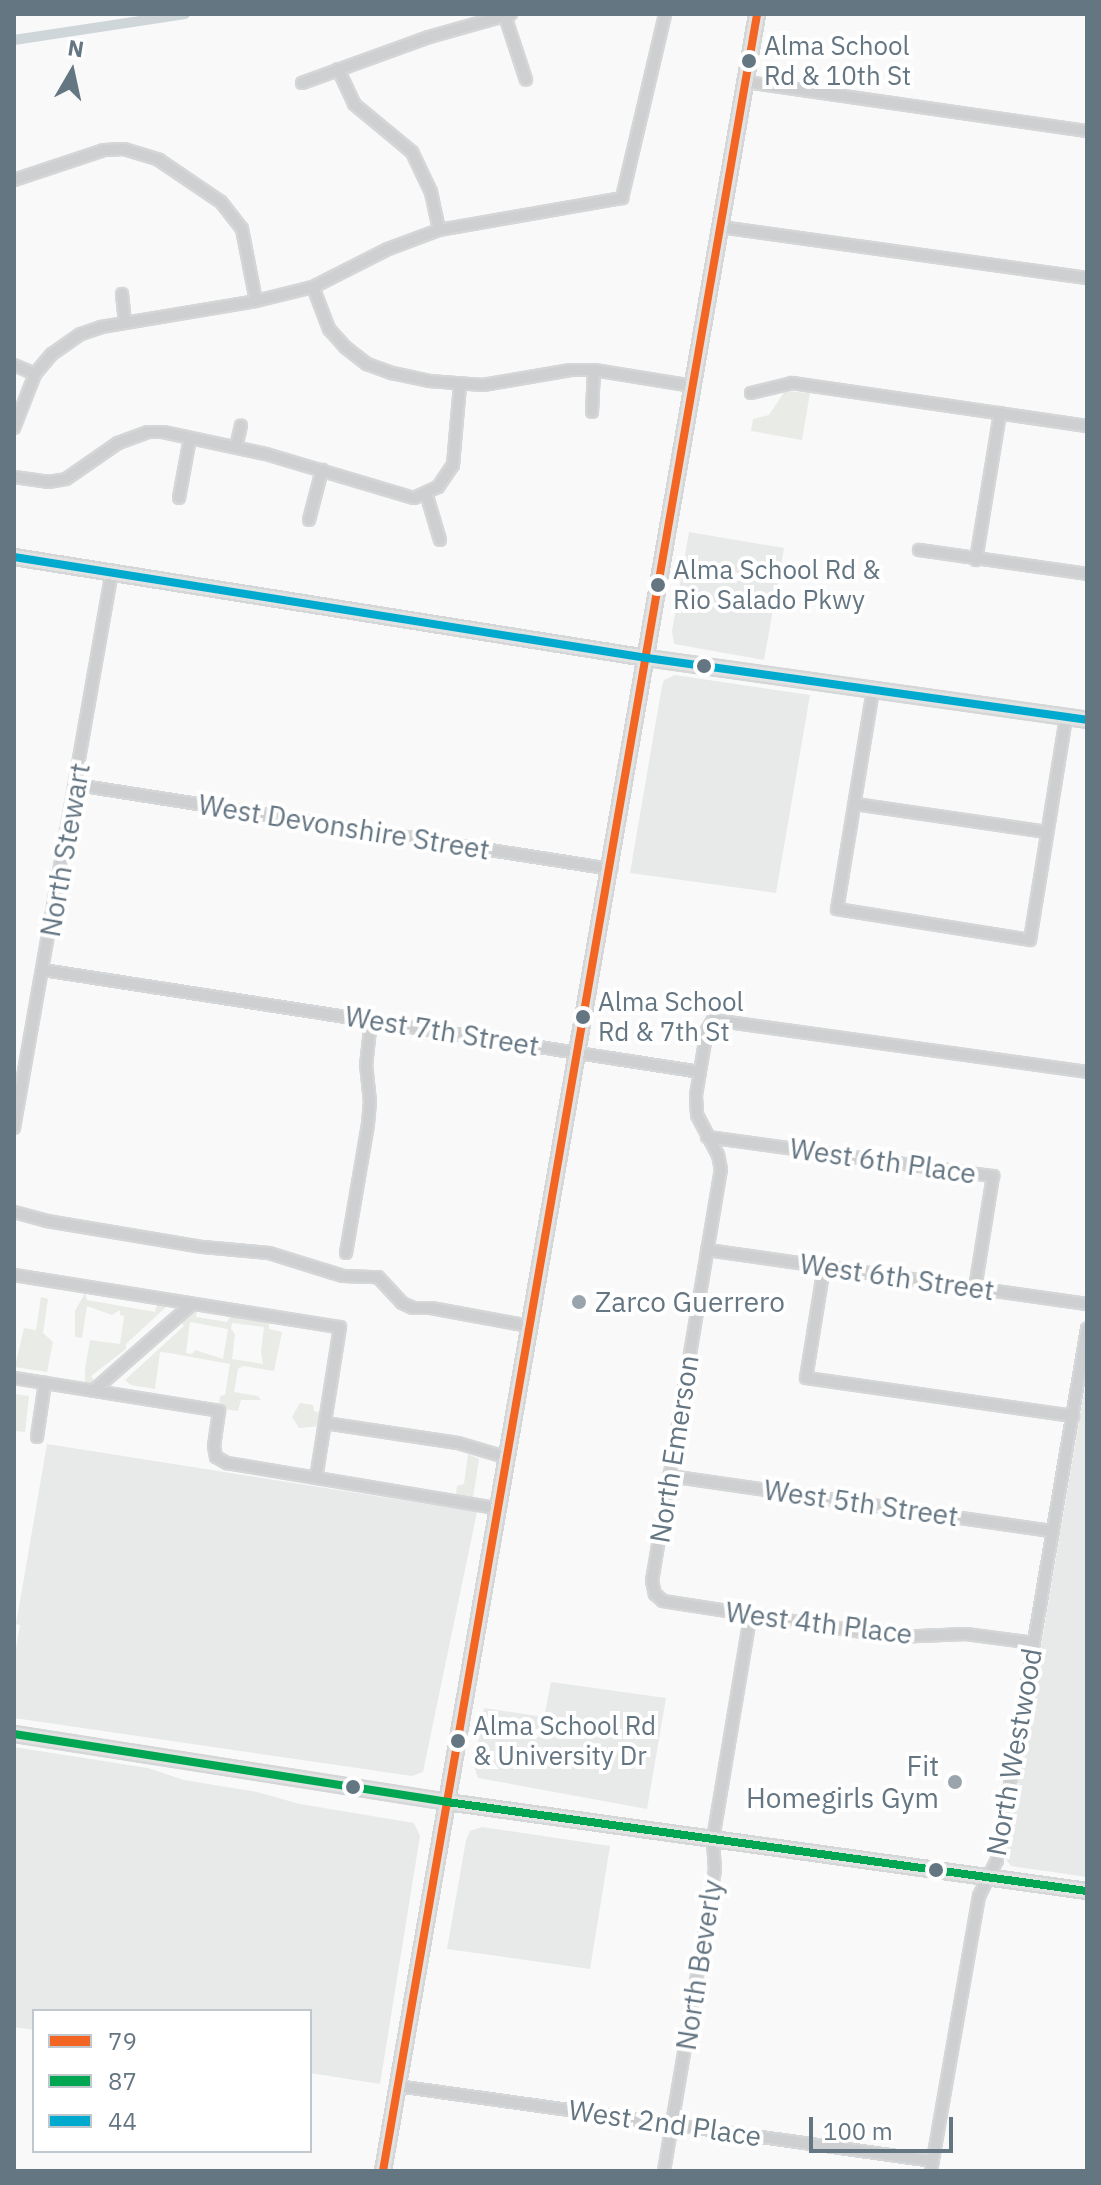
<!DOCTYPE html>
<html>
<head>
<meta charset="utf-8">
<style>
	body { margin:0 }
	#map { position:relative; width:1101px; height:2185px; overflow:hidden; background:#f9f9f9; font-family:"IBM Plex Sans",sans-serif }
	div>[style] { position:absolute }
	[style*='--x'] { left:calc(var(--x)*1px); top:calc(var(--y)*1px); width:calc(var(--w)*1px); rotate:calc(var(--a)*1deg) }
	.built>* { inset:0; background:#e8e9e9 }
	.green>* { inset:0; background:#e8ebe6 }
	.canal>* { height:10px; margin:-5px; padding:0 5px; transform-origin:5px; border-radius:5px; background:#ced6d9 }
	.roads { filter:drop-shadow(2px 0 #d5d6d7) drop-shadow(-2px 0 #d5d6d7) drop-shadow(0 2px #d5d6d7) drop-shadow(0 -2px #d5d6d7) }
	.minor>* { height:10px; margin:-5px; padding:0 5px; transform-origin:5px; border-radius:5px; background:#cecfd0 }
	.secondary>* { height:14px; margin:-7px; padding:0 7px; transform-origin:7px; border-radius:7px; background:#e1e2e2 }
	.bus-1>* { height:8px; margin:-4px; padding:0 4px; transform-origin:4px; border-radius:4px; background:#f26522 }
	.bus-2>* { height:8px; margin:-4px; padding:0 4px; transform-origin:4px; border-radius:4px; background:#00a651 }
	.bus-3>* { height:8px; margin:-4px; padding:0 4px; transform-origin:4px; border-radius:4px; background:#00a9ce }
	.dots>* { width:22px; height:22px; translate:-50% -50%; box-sizing:border-box; border:4px solid #fff; border-radius:50% }
	span { translate:-50% -50%; white-space:nowrap; text-align:center; line-height:1.15; -webkit-text-stroke:8px #fff; paint-order:stroke }
	.bus-label { font-size:26px; color:#657683 }
	.left { translate:0 -50%; text-align:left }
	.street-label { font-size:28px; color:#657683 }
	.poi-label { font-size:28px; color:#657683 }
	.right { translate:-100% -50%; text-align:right }
	.frame { position:absolute; inset:0; border:16px solid #657683; pointer-events:none }
	.legend { position:absolute; left:32px; top:2009px; width:280px; height:144px; box-sizing:border-box; background:#fff; border:2px solid #c1c8cd; margin:0; padding:10px 14px; list-style:none; font-size:24px; color:#657683 }
	.legend li { display:flex; align-items:center; gap:16px; height:40px }
	.legend b { width:40px; border:2px solid #c1c8cd }
	.north { position:absolute; left:32px; top:32px; width:80px; height:80px; -webkit-text-stroke:6px #fff; paint-order:stroke; rotate:9deg; font-size:22px; font-weight:700; line-height:32px; text-align:center; color:#657683 }
	.north::after { content:''; display:block; margin:auto; width:28px; height:36px; background:#657683; clip-path:polygon(50% 0,100% 100%,50% 72%,0 100%) }
	.scale { position:absolute; left:809px; top:2117px; width:144px; height:36px; box-sizing:border-box; border:4px solid #657683; border-top:0; padding-left:10px; font-size:24px; line-height:28px; white-space:nowrap; color:#657683; -webkit-text-stroke:6px #fff; paint-order:stroke }
</style>
</head>
<body>
<div id="map">
	<div class="built">
		<div style="clip-path:polygon(689px 532px,784px 548px,764px 660px,674px 644px,672px 631px)"></div>
		<div style="clip-path:polygon(675px 675px,810px 695px,776px 893px,630px 873px,662px 686px,664px 680px)"></div>
		<div style="clip-path:polygon(1087px 1374px,1087px 1877px,1011px 1866px,1005px 1858px)"></div>
		<div style="clip-path:polygon(47px 1444px,477px 1512px,423px 1772px,412px 1776px,14px 1718px,14px 1660px,20px 1625px,16px 1624px)"></div>
		<div style="clip-path:polygon(551px 1682px,666px 1698px,647px 1809px,478px 1778px,474px 1766px,484px 1708px,544px 1717px)"></div>
		<div style="clip-path:polygon(14px 1747px,148px 1768px,184px 1780px,257px 1792px,300px 1804px,414px 1823px,420px 1836px,380px 2084px,310px 2073px,310px 2011px,34px 2011px,34px 2030px,14px 2027px)"></div>
		<div style="clip-path:polygon(482px 1827px,610px 1846px,590px 1969px,447px 1949px,466px 1840px,470px 1831px)"></div>
	</div>
	<div class="green">
		<div style="clip-path:polygon(785px 391px,810px 393px,802px 440px,751px 431px,753px 419px,769px 415px)"></div>
		<div style="clip-path:polygon(85px 1293px,87px 1300px,155px 1312px,157px 1305px,167px 1306px,126px 1344px,126px 1349px,91px 1376px,94px 1381px,89px 1385px,85px 1385px,85px 1369px,90px 1340px,120px 1344px,124px 1316px,120px 1315px,120px 1310px,112px 1315px,87px 1306px,82px 1338px,75px 1337px,75px 1311px)"></div>
		<div style="clip-path:polygon(41px 1297px,48px 1299px,43px 1333px,53px 1342px,47px 1372px,15px 1367px,24px 1328px,36px 1330px)"></div>
		<div style="clip-path:polygon(evenodd,193px 1309px,197px 1310px,196px 1317px,227px 1322px,230px 1316px,269px 1323px,269px 1329px,282px 1332px,274px 1371px,243px 1366px,238px 1369px,234px 1392px,258px 1396px,261px 1400px,241px 1400px,238px 1411px,219px 1408px,220px 1396px,225px 1395px,230px 1364px,170px 1353px,160px 1352px,155px 1389px,131px 1385px,125px 1380px,184px 1326px,180px 1321px,193px 1309px,190px 1322px,228px 1329px,223px 1359px,195px 1350px,192px 1354px,186px 1353px,190px 1322px,193px 1309px,232px 1323px,264px 1327px,261px 1352px,263px 1364px,232px 1359px,235px 1334px,231px 1329px,232px 1323px)"></div>
		<div style="clip-path:polygon(14px 1394px,29px 1396px,25px 1432px,15px 1431px)"></div>
		<div style="clip-path:polygon(300px 1403px,313px 1405px,314px 1411px,322px 1413px,320px 1426px,299px 1428px,292px 1417px)"></div>
		<div style="clip-path:polygon(468px 1454px,479px 1459px,473px 1498px,466px 1498px,456px 1495px,457px 1486px,464px 1484px)"></div>
	</div>
	<div class="canal">
		<div style="--x:14;--y:40;--w:173;--a:-8.6"></div>
	</div>
	<div class="roads">
		<div class="minor">
			<div style="--x:505;--y:16;--w:67;--a:71.8"></div>
			<div style="--x:338;--y:69;--w:38;--a:65"></div>
			<div style="--x:354;--y:104;--w:75;--a:39.6"></div>
			<div style="--x:412;--y:152;--w:44;--a:64.6"></div>
			<div style="--x:431;--y:192;--w:39;--a:78"></div>
			<div style="--x:746;--y:82;--w:345;--a:8.2"></div>
			<div style="--x:302;--y:83;--w:135;--a:-19.9"></div>
			<div style="--x:429;--y:37;--w:85;--a:-15.7"></div>
			<div style="--x:14;--y:180;--w:95;--a:-18.4"></div>
			<div style="--x:104;--y:150;--w:20;--a:-3"></div>
			<div style="--x:124;--y:149;--w:37;--a:17"></div>
			<div style="--x:159;--y:160;--w:75;--a:34.1"></div>
			<div style="--x:221;--y:202;--w:34;--a:52"></div>
			<div style="--x:242;--y:229;--w:73;--a:79"></div>
			<div style="--x:720;--y:227;--w:371;--a:7.9"></div>
			<div style="--x:313;--y:287;--w:45;--a:69.1"></div>
			<div style="--x:329;--y:329;--w:24;--a:48"></div>
			<div style="--x:345;--y:347;--w:28;--a:38"></div>
			<div style="--x:367;--y:364;--w:27;--a:20"></div>
			<div style="--x:392;--y:373;--w:38;--a:12"></div>
			<div style="--x:429;--y:381;--w:54;--a:4.2"></div>
			<div style="--x:483;--y:385;--w:89;--a:-9.7"></div>
			<div style="--x:571;--y:370;--w:23;--a:0"></div>
			<div style="--x:594;--y:370;--w:100;--a:9.2"></div>
			<div style="--x:122;--y:294;--w:28;--a:84"></div>
			<div style="--x:14;--y:365;--w:23;--a:23"></div>
			<div style="--x:751;--y:393;--w:42;--a:-13.7"></div>
			<div style="--x:792;--y:383;--w:298;--a:8.3"></div>
			<div style="--x:592;--y:412;--w:42;--a:-87.3"></div>
			<div style="--x:14;--y:428;--w:58;--a:-68.7"></div>
			<div style="--x:35;--y:374;--w:26;--a:-50"></div>
			<div style="--x:52;--y:354;--w:35;--a:-35"></div>
			<div style="--x:81;--y:334;--w:21;--a:-19"></div>
			<div style="--x:101;--y:327;--w:157;--a:-9.5"></div>
			<div style="--x:256;--y:301;--w:59;--a:-13.8"></div>
			<div style="--x:313;--y:287;--w:84;--a:-26.9"></div>
			<div style="--x:388;--y:249;--w:54;--a:-20.4"></div>
			<div style="--x:439;--y:230;--w:186;--a:-9.9"></div>
			<div style="--x:622;--y:198;--w:189;--a:-76.8"></div>
			<div style="--x:236;--y:447;--w:22;--a:-77"></div>
			<div style="--x:14;--y:477;--w:34;--a:8"></div>
			<div style="--x:48;--y:482;--w:18;--a:-9"></div>
			<div style="--x:66;--y:479;--w:63;--a:-34.7"></div>
			<div style="--x:118;--y:443;--w:32;--a:-20"></div>
			<div style="--x:148;--y:432;--w:15;--a:0"></div>
			<div style="--x:163;--y:432;--w:105;--a:12.1"></div>
			<div style="--x:266;--y:454;--w:154;--a:16.6"></div>
			<div style="--x:414;--y:498;--w:26;--a:-25"></div>
			<div style="--x:438;--y:487;--w:27;--a:-56"></div>
			<div style="--x:453;--y:465;--w:80;--a:-85"></div>
			<div style="--x:426;--y:493;--w:49;--a:73.4"></div>
			<div style="--x:179;--y:498;--w:61;--a:-79.6"></div>
			<div style="--x:309;--y:520;--w:52;--a:-75.4"></div>
			<div style="--x:919;--y:550;--w:170;--a:8.1"></div>
			<div style="--x:976;--y:560;--w:149;--a:-80.7"></div>
			<div style="--x:873;--y:690;--w:222;--a:99.3"></div>
			<div style="--x:837;--y:909;--w:195;--a:9.1"></div>
			<div style="--x:1030;--y:940;--w:226;--a:-80.8"></div>
			<div style="--x:77;--y:785;--w:541;--a:8.94"></div>
			<div style="--x:855;--y:804;--w:194;--a:8.3"></div>
			<div style="--x:43;--y:970;--w:665;--a:8.82"></div>
			<div style="--x:14;--y:1128;--w:566;--a:-80.02"></div>
			<div style="--x:707;--y:1137;--w:289;--a:7.8"></div>
			<div style="--x:993;--y:1176;--w:114;--a:99.1"></div>
			<div style="--x:14;--y:1212;--w:34;--a:15"></div>
			<div style="--x:47;--y:1221;--w:158;--a:9.5"></div>
			<div style="--x:203;--y:1247;--w:66;--a:5.2"></div>
			<div style="--x:269;--y:1253;--w:77;--a:17.3"></div>
			<div style="--x:343;--y:1276;--w:35;--a:2"></div>
			<div style="--x:378;--y:1277;--w:35;--a:47"></div>
			<div style="--x:402;--y:1303;--w:12;--a:24"></div>
			<div style="--x:413;--y:1308;--w:18;--a:0"></div>
			<div style="--x:431;--y:1308;--w:100;--a:10.4"></div>
			<div style="--x:707;--y:1250;--w:384;--a:8.1"></div>
			<div style="--x:346;--y:1253;--w:131;--a:-80.3"></div>
			<div style="--x:368;--y:1124;--w:22;--a:-85"></div>
			<div style="--x:370;--y:1102;--w:36;--a:-96"></div>
			<div style="--x:366;--y:1066;--w:46;--a:-83.8"></div>
			<div style="--x:824;--y:1267;--w:112;--a:99.2"></div>
			<div style="--x:806;--y:1378;--w:270;--a:8.1"></div>
			<div style="--x:14;--y:1275;--w:330;--a:9.1"></div>
			<div style="--x:340;--y:1327;--w:153;--a:99"></div>
			<div style="--x:14;--y:1378;--w:208;--a:9.1"></div>
			<div style="--x:219;--y:1411;--w:35;--a:98"></div>
			<div style="--x:214;--y:1446;--w:11;--a:80"></div>
			<div style="--x:216;--y:1457;--w:13;--a:29"></div>
			<div style="--x:227;--y:1463;--w:273;--a:9.5"></div>
			<div style="--x:93;--y:1391;--w:132;--a:-41.3"></div>
			<div style="--x:325;--y:1423;--w:134;--a:8.6"></div>
			<div style="--x:458;--y:1443;--w:49;--a:16.6"></div>
			<div style="--x:37;--y:1437;--w:55;--a:-81.6"></div>
			<div style="--x:669;--y:1476;--w:388;--a:8.2"></div>
			<div style="--x:1034;--y:1643;--w:69;--a:-172.5"></div>
			<div style="--x:966;--y:1634;--w:71;--a:177.6"></div>
			<div style="--x:895;--y:1637;--w:235;--a:-171.2"></div>
			<div style="--x:663;--y:1601;--w:11;--a:-139"></div>
			<div style="--x:655;--y:1594;--w:13;--a:-103"></div>
			<div style="--x:652;--y:1581;--w:417;--a:-80.5"></div>
			<div style="--x:721;--y:1170;--w:15;--a:-101"></div>
			<div style="--x:718;--y:1155;--w:45;--a:-117.7"></div>
			<div style="--x:697;--y:1115;--w:20;--a:-93"></div>
			<div style="--x:696;--y:1095;--w:66;--a:-80.4"></div>
			<div style="--x:707;--y:1030;--w:12;--a:-59"></div>
			<div style="--x:713;--y:1020;--w:378;--a:7.9"></div>
			<div style="--x:397;--y:2086;--w:541;--a:7.97"></div>
			<div style="--x:664;--y:2171;--w:305;--a:-80.4"></div>
			<div style="--x:715;--y:1870;--w:31;--a:-94"></div>
			<div style="--x:713;--y:1839;--w:225;--a:-80.5"></div>
			<div style="--x:931;--y:2171;--w:279;--a:-80.1"></div>
			<div style="--x:979;--y:1896;--w:40;--a:-63.4"></div>
			<div style="--x:997;--y:1860;--w:539;--a:-80.38"></div>
		</div>
		<div class="secondary">
			<div style="--x:14;--y:557;--w:641;--a:9.07"></div>
			<div style="--x:647;--y:658;--w:444;--a:8"></div>
			<div style="--x:14;--y:1734;--w:438;--a:8.9"></div>
			<div style="--x:447;--y:1802;--w:646;--a:7.92"></div>
			<div style="--x:383;--y:2171;--w:2189;--a:-80.16"></div>
		</div>
	</div>
	<div class="bus-1">
		<div style="--x:383;--y:2171;--w:2189;--a:-80.16"></div>
	</div>
	<div class="bus-2">
		<div style="--x:14;--y:1734;--w:438;--a:8.9"></div>
		<div style="--x:447;--y:1802;--w:646;--a:7.92"></div>
	</div>
	<div class="bus-3">
		<div style="--x:14;--y:557;--w:641;--a:9.07"></div>
		<div style="--x:647;--y:658;--w:444;--a:8"></div>
	</div>
	<div class="dots">
		<div style="left:749px;top:61px;background:#657683"></div>
		<div style="left:658px;top:585px;background:#657683"></div>
		<div style="left:704px;top:666px;background:#657683"></div>
		<div style="left:583px;top:1017px;background:#657683"></div>
		<div style="left:579px;top:1302px;background:#99a4ac"></div>
		<div style="left:458px;top:1741px;background:#657683"></div>
		<div style="left:955px;top:1782px;background:#99a4ac"></div>
		<div style="left:353px;top:1787px;background:#657683"></div>
		<div style="left:936px;top:1870px;background:#657683"></div>
	</div>
	<div class="bus-label">
		<span class="left" style="left:764px;top:61px">Alma School<br>Rd &amp; 10th St</span>
		<span class="left" style="left:673px;top:585px">Alma School Rd &amp;<br>Rio Salado Pkwy</span>
		<span class="left" style="left:598px;top:1017px">Alma School<br>Rd &amp; 7th St</span>
		<span class="left" style="left:473px;top:1741px">Alma School Rd<br>&amp; University Dr</span>
	</div>
	<div class="street-label">
		<span style="left:344px;top:827px;rotate:9deg">West Devonshire Street</span>
		<span style="left:65px;top:850px;rotate:-80deg">North Stewart</span>
		<span style="left:442px;top:1031px;rotate:9deg">West 7th Street</span>
		<span style="left:883px;top:1161px;rotate:8deg">West 6th Place</span>
		<span style="left:897px;top:1277px;rotate:8deg">West 6th Street</span>
		<span style="left:674px;top:1449px;rotate:-81deg">North Emerson</span>
		<span style="left:861px;top:1503px;rotate:8deg">West 5th Street</span>
		<span style="left:819px;top:1623px;rotate:7deg">West 4th Place</span>
		<span style="left:1014px;top:1752px;rotate:-80deg">North Westwood</span>
		<span style="left:699px;top:1965px;rotate:-81deg">North Beverly</span>
		<span style="left:665px;top:2123px;rotate:8deg">West 2nd Place</span>
	</div>
	<div class="poi-label">
		<span class="left" style="left:595px;top:1302px">Zarco Guerrero</span>
		<span class="right" style="left:939px;top:1782px">Fit<br>Homegirls Gym</span>
	</div>
	<div class="frame"></div>
	<ul class="legend">
	<li><b style="height:10px;background:#f26522"></b>79</li>
	<li><b style="height:10px;background:#00a651"></b>87</li>
	<li><b style="height:10px;background:#00a9ce"></b>44</li>
	</ul>
	<div class="north">N</div>
	<div class="scale">100 m</div>
</div>
</body>
</html>
